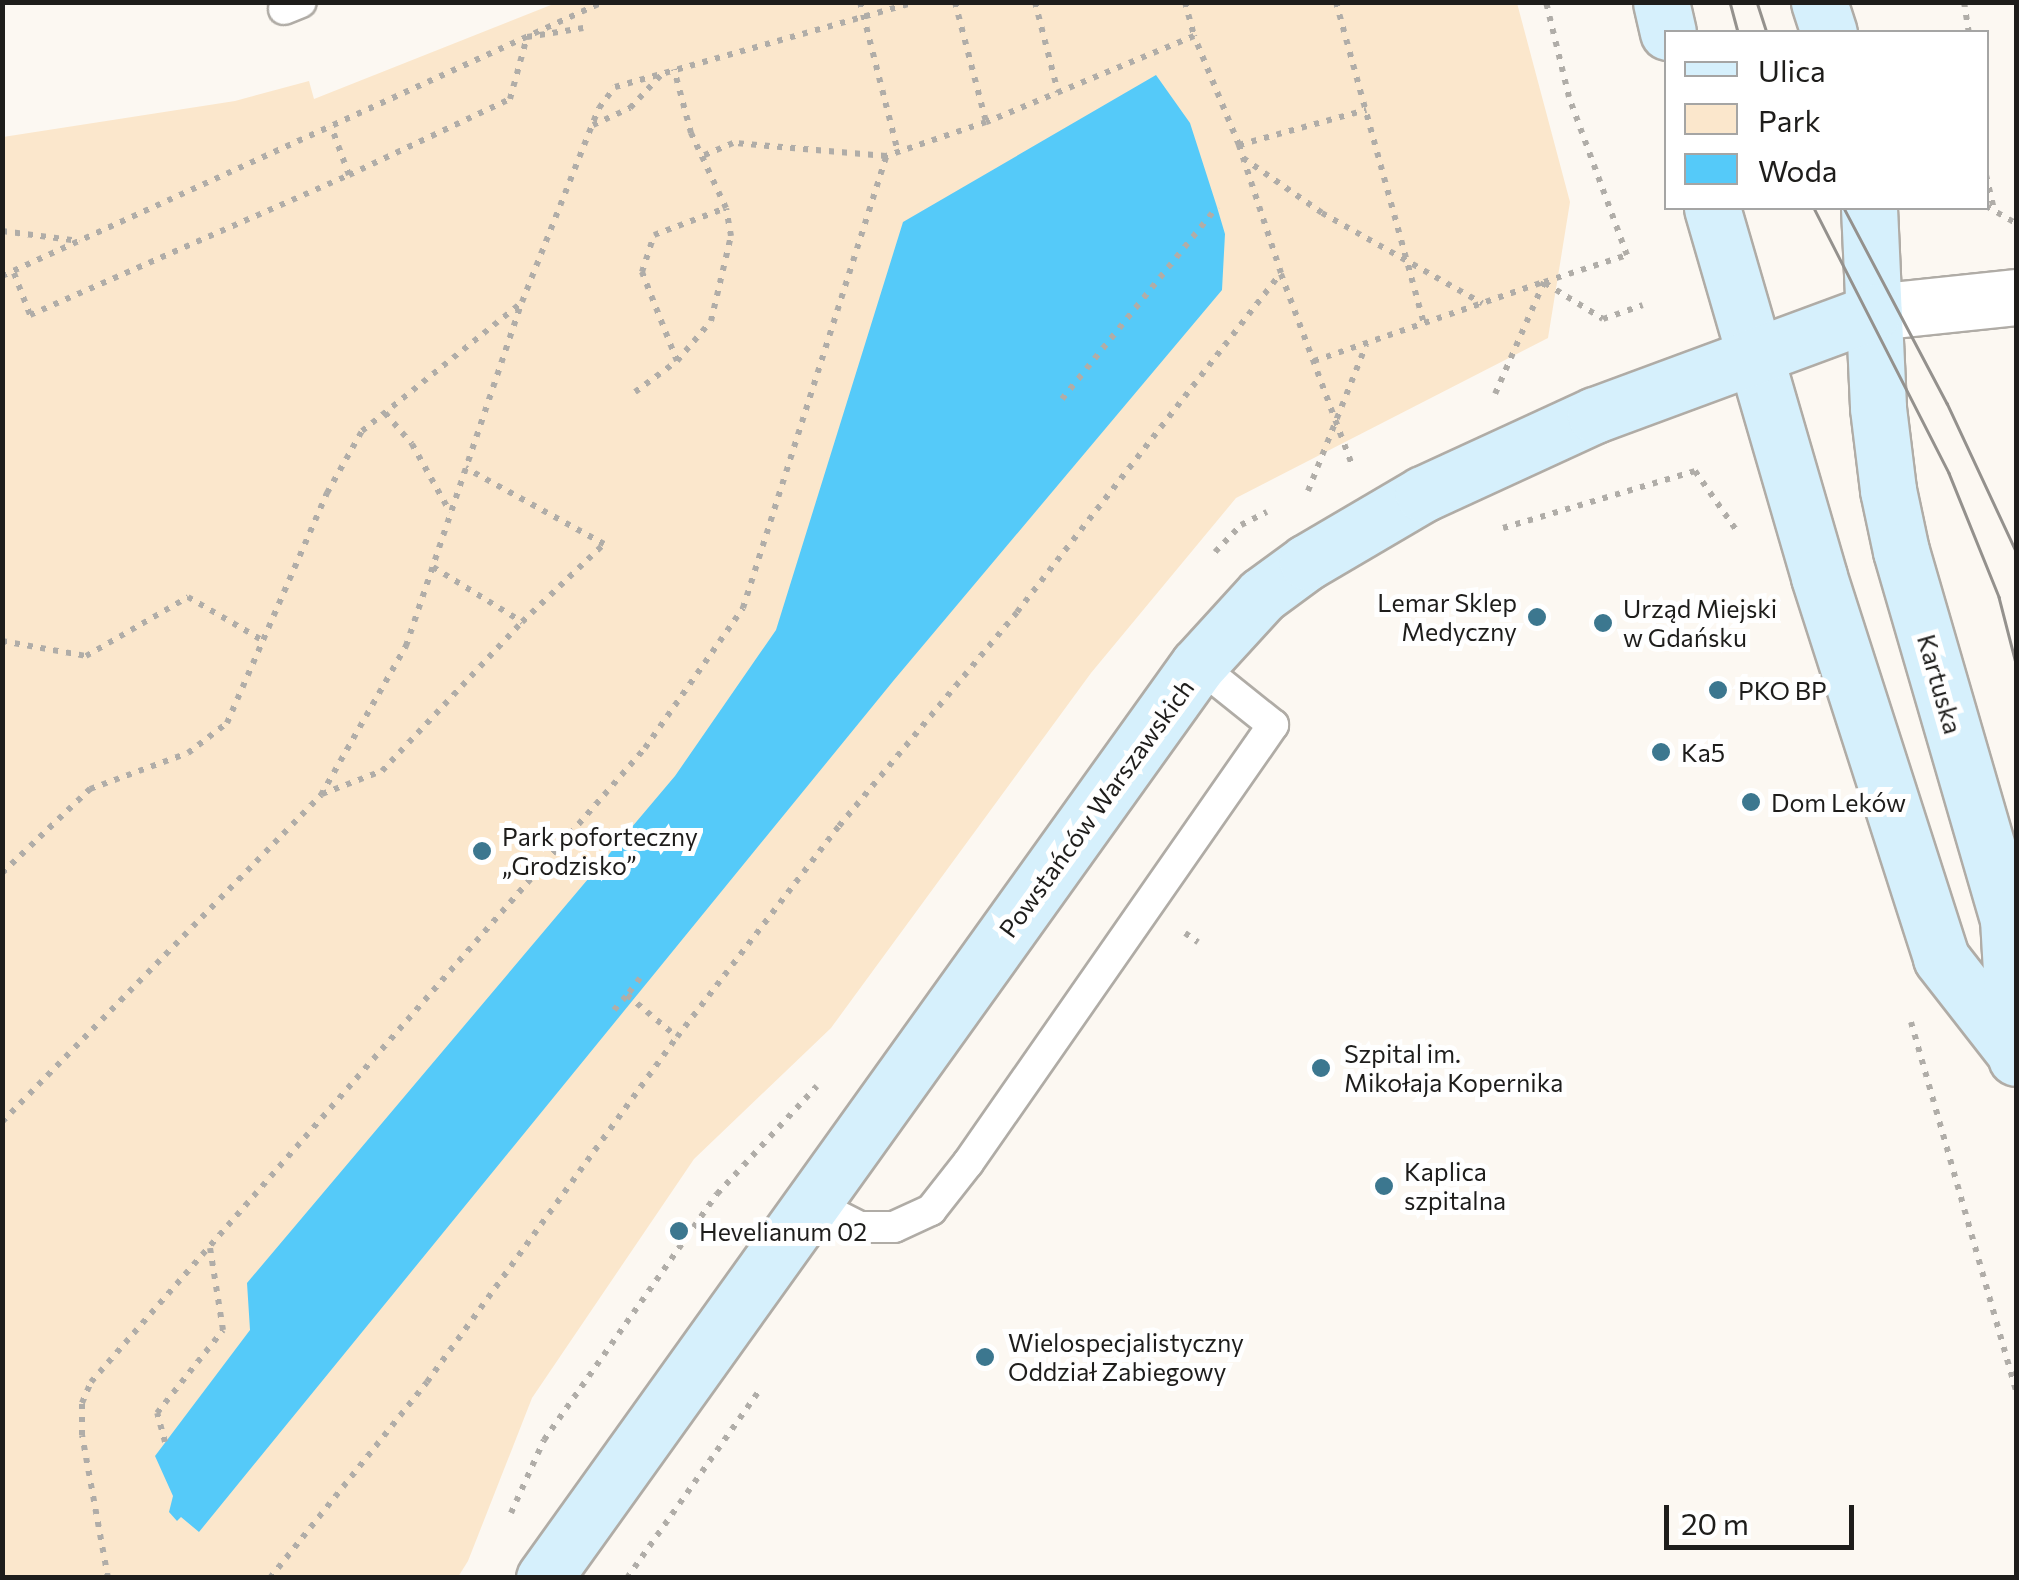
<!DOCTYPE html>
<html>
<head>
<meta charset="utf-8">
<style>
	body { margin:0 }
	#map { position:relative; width:2019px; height:1580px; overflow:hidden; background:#fcf8f2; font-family:Commissioner,sans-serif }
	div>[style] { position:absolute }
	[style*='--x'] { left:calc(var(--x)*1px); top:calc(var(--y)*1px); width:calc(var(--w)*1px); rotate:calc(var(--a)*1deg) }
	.green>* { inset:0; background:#fbe7cc }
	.water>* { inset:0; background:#55caf9 }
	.path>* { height:6px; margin-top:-3px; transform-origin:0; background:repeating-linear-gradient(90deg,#b0ada8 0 5px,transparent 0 13px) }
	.roads { filter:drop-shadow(2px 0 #b0aca6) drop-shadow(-2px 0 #b0aca6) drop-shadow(0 2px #b0aca6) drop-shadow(0 -2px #b0aca6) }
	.lane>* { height:30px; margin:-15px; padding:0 15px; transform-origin:15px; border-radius:15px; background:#fff }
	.street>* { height:55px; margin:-27.5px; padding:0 27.5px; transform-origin:27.5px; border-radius:27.5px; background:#fff }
	.secondary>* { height:55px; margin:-27.5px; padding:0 27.5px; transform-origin:27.5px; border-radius:27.5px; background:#d6f0fc }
	.tram>* { height:2.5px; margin:-1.25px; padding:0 1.25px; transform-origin:1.25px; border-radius:1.25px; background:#94918d }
	.dots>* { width:28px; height:28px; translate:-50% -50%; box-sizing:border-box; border:5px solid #fff; border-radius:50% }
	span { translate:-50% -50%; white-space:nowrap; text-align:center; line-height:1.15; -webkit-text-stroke:10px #fff; paint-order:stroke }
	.poi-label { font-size:25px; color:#1e1d1b }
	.right { translate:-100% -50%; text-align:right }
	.left { translate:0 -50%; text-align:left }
	.street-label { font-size:25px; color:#1e1d1b }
	.frame { position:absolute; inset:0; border:5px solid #1e1d1b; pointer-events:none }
	.legend { position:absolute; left:1664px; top:30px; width:325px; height:180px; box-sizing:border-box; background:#fff; border:2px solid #a5a5a4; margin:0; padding:12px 18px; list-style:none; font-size:30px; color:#1e1d1b }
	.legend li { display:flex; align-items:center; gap:20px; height:50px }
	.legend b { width:50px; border:2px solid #a5a5a4 }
	.scale { position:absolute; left:1664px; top:1505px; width:190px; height:45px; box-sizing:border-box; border:5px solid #1e1d1b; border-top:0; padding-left:12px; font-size:30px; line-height:35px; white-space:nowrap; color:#1e1d1b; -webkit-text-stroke:8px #fff; paint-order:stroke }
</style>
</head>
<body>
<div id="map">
	<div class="green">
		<div style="clip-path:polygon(556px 3px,1517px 3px,1570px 202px,1548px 338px,1236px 498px,1091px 673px,831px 1028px,694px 1159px,532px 1398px,468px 1561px,458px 1577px,3px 1578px,3px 137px,235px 101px,309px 81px,314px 99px)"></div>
	</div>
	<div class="water">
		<div style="clip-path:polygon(1156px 75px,1190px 123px,1217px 207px,1225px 234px,1222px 290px,894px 680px,199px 1532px,181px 1517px,177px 1521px,169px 1512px,173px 1496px,155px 1456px,250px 1330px,247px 1283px,675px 776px,776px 630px,903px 222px)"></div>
	</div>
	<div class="path">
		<div style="--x:860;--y:2;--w:155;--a:75.8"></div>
		<div style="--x:955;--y:2;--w:124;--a:75.5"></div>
		<div style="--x:1035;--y:2;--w:93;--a:75.7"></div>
		<div style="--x:1185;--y:2;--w:35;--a:75"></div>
		<div style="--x:1336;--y:2;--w:333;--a:74.7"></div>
		<div style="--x:1964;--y:2;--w:30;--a:81"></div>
		<div style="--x:593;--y:125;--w:41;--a:-24.7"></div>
		<div style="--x:630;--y:108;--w:47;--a:-46.7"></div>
		<div style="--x:1239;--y:145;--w:132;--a:-15.4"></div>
		<div style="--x:1243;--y:158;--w:96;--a:34.8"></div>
		<div style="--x:1322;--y:213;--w:184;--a:29.4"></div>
		<div style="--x:349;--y:175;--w:178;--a:-25.3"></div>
		<div style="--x:510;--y:99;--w:64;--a:-74.7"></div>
		<div style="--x:527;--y:37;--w:57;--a:-9.1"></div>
		<div style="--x:1986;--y:175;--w:37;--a:77"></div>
		<div style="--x:1986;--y:206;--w:34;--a:30"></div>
		<div style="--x:2;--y:231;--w:78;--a:7.4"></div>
		<div style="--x:14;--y:273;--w:45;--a:69.1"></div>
		<div style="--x:30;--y:315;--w:348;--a:-23.7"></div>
		<div style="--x:349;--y:175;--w:52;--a:-110.2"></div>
		<div style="--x:1281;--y:274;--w:207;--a:69.6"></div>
		<div style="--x:2;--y:276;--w:661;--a:-24.51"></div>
		<div style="--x:1544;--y:282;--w:87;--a:-18"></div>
		<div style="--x:1627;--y:255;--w:168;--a:-110.2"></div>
		<div style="--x:1569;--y:97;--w:98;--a:-103.6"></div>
		<div style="--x:1545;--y:283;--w:68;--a:31.8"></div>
		<div style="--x:1603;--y:319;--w:42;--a:-19.3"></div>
		<div style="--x:677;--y:361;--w:96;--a:-111.5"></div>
		<div style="--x:642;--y:272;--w:39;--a:-72"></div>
		<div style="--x:654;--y:235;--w:77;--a:-20.6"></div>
		<div style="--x:1314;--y:361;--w:243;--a:-19"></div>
		<div style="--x:1544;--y:282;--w:122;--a:113.6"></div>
		<div style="--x:635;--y:392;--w:52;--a:-36.4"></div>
		<div style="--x:677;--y:361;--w:52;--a:-49.6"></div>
		<div style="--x:711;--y:321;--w:87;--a:-76.8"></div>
		<div style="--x:731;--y:236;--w:28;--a:-100"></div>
		<div style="--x:726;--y:208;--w:83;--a:-115"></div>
		<div style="--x:691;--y:133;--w:66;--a:-104.9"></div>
		<div style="--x:1062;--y:399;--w:247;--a:-51.1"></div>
		<div style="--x:385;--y:413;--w:41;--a:48.9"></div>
		<div style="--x:412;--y:444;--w:78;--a:60.8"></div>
		<div style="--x:1308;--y:491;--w:157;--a:-68.3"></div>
		<div style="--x:1503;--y:528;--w:200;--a:-16.5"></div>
		<div style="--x:1695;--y:471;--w:77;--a:55.1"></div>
		<div style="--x:1215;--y:552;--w:37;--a:-46"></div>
		<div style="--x:1241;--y:525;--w:29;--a:-27"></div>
		<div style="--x:433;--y:567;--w:105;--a:31.7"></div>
		<div style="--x:2;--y:641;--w:85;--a:10.1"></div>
		<div style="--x:86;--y:656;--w:118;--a:-30"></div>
		<div style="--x:188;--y:597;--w:86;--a:30.2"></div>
		<div style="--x:322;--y:794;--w:64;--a:-21"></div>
		<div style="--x:382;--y:771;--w:204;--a:-46.8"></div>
		<div style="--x:522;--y:622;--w:113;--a:-43.6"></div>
		<div style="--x:604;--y:544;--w:158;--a:-151.2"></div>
		<div style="--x:2;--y:873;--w:122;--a:-43.7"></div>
		<div style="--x:90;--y:789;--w:104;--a:-20.2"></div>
		<div style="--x:188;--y:753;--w:49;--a:-37.6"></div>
		<div style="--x:227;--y:723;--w:251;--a:-66.5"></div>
		<div style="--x:327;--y:493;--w:71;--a:-60.6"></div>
		<div style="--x:362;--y:431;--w:204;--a:-38.8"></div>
		<div style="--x:1185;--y:933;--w:16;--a:35"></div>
		<div style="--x:640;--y:978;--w:21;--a:127"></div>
		<div style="--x:627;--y:995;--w:65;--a:40"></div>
		<div style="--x:614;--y:1010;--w:20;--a:-49"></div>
		<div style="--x:1911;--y:1022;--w:384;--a:74.1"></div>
		<div style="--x:2;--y:1122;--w:457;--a:-45.7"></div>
		<div style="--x:321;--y:795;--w:172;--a:-60.3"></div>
		<div style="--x:406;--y:646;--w:363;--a:-71.4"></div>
		<div style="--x:522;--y:302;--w:209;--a:-68.4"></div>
		<div style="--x:599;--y:108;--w:26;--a:-53"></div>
		<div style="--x:615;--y:87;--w:313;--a:-15.8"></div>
		<div style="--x:165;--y:1442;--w:30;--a:-105"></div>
		<div style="--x:157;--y:1413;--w:106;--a:-51.5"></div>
		<div style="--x:223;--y:1330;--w:83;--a:-99"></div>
		<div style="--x:511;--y:1513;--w:80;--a:-65.7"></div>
		<div style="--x:544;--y:1440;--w:301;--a:-54.9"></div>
		<div style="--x:717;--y:1194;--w:147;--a:-47.2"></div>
		<div style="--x:108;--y:1578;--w:145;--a:-100.3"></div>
		<div style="--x:82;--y:1435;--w:32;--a:-90"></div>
		<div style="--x:82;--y:1403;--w:23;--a:-67"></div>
		<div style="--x:91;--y:1382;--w:842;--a:-48.85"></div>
		<div style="--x:645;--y:748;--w:171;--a:-55"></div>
		<div style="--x:743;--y:608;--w:474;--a:-72.4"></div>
		<div style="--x:270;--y:1578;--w:251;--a:-51.3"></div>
		<div style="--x:427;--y:1382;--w:426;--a:-54.1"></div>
		<div style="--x:677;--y:1037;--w:266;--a:-52.5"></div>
		<div style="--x:839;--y:826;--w:278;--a:-50.2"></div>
		<div style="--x:1017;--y:612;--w:430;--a:-52.1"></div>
		<div style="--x:1281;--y:273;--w:135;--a:-108.2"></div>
		<div style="--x:1239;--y:145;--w:118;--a:-112.4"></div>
		<div style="--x:1194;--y:36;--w:225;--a:157.5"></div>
		<div style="--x:986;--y:122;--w:106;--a:161.2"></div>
		<div style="--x:886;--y:156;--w:154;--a:-175.1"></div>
		<div style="--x:733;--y:143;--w:34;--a:157"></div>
		<div style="--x:627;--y:1578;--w:228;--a:-54.8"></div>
	</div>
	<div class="roads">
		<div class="lane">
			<div style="--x:284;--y:9;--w:18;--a:-22"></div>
			<div style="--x:814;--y:1204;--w:51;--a:26.6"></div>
			<div style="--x:860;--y:1227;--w:34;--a:0"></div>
			<div style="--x:894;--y:1227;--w:41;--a:-24.7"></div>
			<div style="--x:931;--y:1210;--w:60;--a:-51.8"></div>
			<div style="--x:968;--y:1163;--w:534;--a:-55.15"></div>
			<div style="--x:1273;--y:725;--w:96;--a:-141.3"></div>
		</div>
		<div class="street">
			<div style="--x:1874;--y:312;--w:143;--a:-6"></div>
		</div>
		<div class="secondary">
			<div style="--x:1661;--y:2;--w:31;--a:77"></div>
			<div style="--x:1819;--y:2;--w:32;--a:72"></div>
			<div style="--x:1712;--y:208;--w:384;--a:73.8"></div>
			<div style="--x:1819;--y:577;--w:400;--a:72.2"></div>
			<div style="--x:1941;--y:958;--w:120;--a:52.1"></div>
			<div style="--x:1869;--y:208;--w:200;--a:87.4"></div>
			<div style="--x:1878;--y:408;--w:83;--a:83"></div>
			<div style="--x:1888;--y:490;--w:62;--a:78"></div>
			<div style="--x:1901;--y:551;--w:383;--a:73.8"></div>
			<div style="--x:2008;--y:919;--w:139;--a:86.7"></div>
			<div style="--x:544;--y:1578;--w:1123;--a:-54.39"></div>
			<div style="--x:1198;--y:665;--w:95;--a:-47.6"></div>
			<div style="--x:1262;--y:595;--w:56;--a:-36.3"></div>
			<div style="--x:1307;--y:562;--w:134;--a:-30.4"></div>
			<div style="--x:1423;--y:494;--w:189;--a:-24.7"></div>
			<div style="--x:1595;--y:415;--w:297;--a:-20.3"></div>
		</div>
	</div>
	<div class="tram">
		<div style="--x:1730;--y:2;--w:31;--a:75"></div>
		<div style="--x:1757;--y:2;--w:32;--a:72"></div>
		<div style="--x:1814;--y:208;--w:297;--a:63"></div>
		<div style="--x:1949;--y:473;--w:134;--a:68"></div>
		<div style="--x:1999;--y:597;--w:68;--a:75.6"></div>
		<div style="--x:1844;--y:208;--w:221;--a:62.2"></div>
		<div style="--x:1947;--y:403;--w:163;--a:65"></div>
	</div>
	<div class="dots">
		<div style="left:1537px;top:617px;background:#3c778f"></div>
		<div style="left:1603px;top:623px;background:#3c778f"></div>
		<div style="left:1718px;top:690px;background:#3c778f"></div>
		<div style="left:1661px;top:752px;background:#3c778f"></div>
		<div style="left:1751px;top:802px;background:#3c778f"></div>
		<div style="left:482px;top:851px;background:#3c778f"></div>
		<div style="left:1321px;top:1068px;background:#3c778f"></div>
		<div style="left:1384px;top:1186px;background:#3c778f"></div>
		<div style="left:679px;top:1231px;background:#3c778f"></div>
		<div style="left:985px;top:1357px;background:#3c778f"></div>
	</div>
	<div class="poi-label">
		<span class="right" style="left:1517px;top:617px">Lemar Sklep<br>Medyczny</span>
		<span class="left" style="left:1623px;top:623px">Urząd Miejski<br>w Gdańsku</span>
		<span class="left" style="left:1738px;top:690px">PKO BP</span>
		<span class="left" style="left:1681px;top:752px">Ka5</span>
		<span class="left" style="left:1771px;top:802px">Dom Leków</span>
		<span class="left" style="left:502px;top:851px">Park poforteczny<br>„Grodzisko”</span>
		<span class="left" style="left:1344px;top:1068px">Szpital im.<br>Mikołaja Kopernika</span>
		<span class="left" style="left:1404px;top:1186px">Kaplica<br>szpitalna</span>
		<span class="left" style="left:699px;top:1231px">Hevelianum 02</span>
		<span class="left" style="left:1008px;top:1357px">Wielospecjalistyczny<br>Oddział Zabiegowy</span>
	</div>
	<div class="street-label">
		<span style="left:1940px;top:684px;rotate:74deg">Kartuska</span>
		<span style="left:1096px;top:808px;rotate:-54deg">Powstańców Warszawskich</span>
	</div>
	<div class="frame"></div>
	<ul class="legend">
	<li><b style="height:12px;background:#d6f0fc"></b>Ulica</li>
	<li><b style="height:28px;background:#fbe7cc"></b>Park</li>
	<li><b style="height:28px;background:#55caf9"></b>Woda</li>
	</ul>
	<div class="scale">20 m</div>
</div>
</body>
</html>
